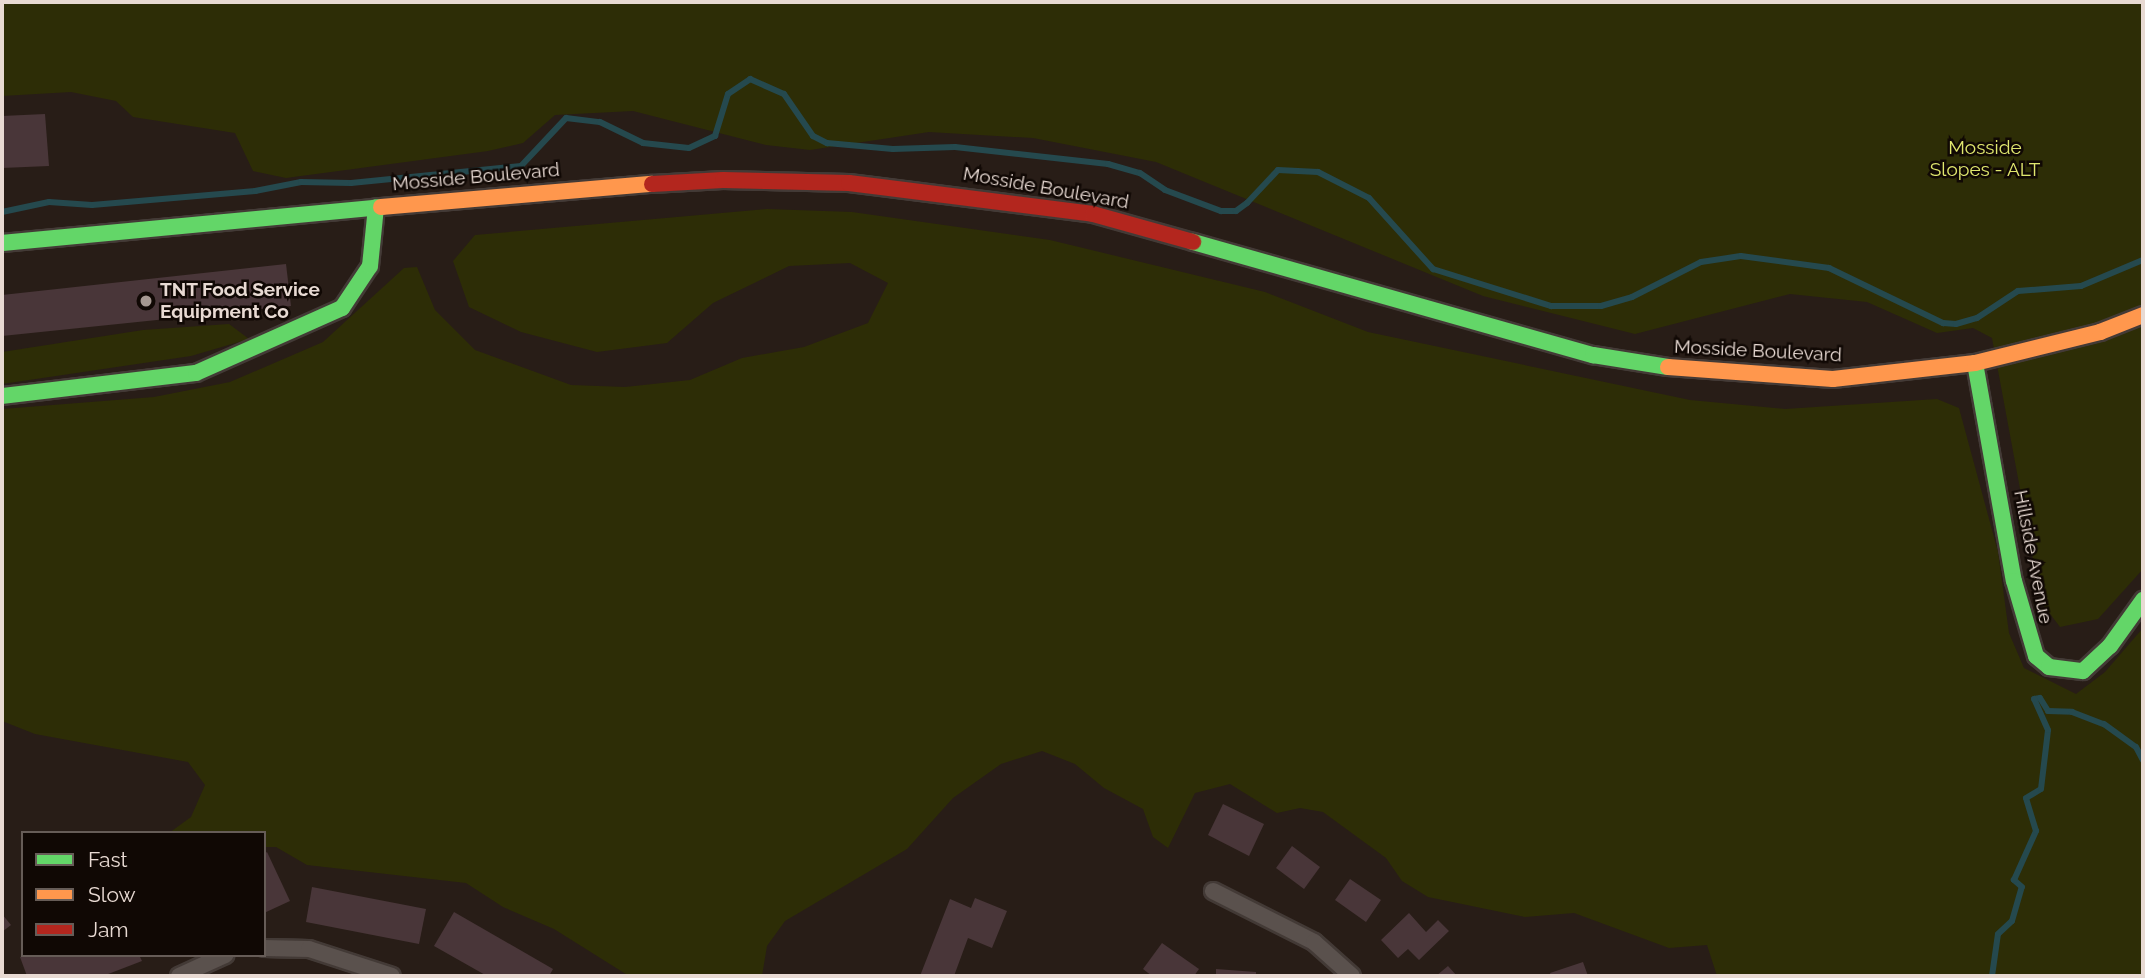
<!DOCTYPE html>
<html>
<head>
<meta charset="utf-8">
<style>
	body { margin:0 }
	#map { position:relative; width:2145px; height:978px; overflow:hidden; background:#281d17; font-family:Raleway,sans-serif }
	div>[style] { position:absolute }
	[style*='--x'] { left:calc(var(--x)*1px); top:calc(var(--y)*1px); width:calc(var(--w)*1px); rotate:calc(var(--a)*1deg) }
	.green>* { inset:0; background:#2d2d06 }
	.stream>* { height:6px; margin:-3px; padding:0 3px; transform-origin:3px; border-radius:3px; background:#25494e }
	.building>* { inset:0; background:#493639 }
	.roads { filter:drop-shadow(2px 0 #433a36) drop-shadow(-2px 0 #433a36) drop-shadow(0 2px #433a36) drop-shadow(0 -2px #433a36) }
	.street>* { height:16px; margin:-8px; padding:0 8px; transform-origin:8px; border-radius:8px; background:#5a514d }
	.fast>* { height:16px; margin:-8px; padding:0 8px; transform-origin:8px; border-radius:8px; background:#63d668 }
	.slow>* { height:16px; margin:-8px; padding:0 8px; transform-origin:8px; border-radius:8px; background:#ff974d }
	.jam>* { height:16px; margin:-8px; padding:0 8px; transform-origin:8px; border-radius:8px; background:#b3261e }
	.dots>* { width:19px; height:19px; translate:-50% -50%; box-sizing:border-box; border:4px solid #100804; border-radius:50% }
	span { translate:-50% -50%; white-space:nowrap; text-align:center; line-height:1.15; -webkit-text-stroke:5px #100804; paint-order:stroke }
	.park-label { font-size:19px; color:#e0e76e }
	.street-label { font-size:19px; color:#e8dad3 }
	.poi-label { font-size:19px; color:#e8dad3; font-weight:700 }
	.left { translate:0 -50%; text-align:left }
	.frame { position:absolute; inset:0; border:4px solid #e8dad3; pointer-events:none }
	.legend { position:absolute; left:21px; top:831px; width:245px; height:126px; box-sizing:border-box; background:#100804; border:2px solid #665c57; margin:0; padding:9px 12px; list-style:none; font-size:21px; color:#e8dad3 }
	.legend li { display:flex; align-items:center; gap:14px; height:35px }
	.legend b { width:35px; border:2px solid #665c57 }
</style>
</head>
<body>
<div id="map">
	<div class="green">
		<div style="clip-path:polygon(2px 2px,2143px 2px,2143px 569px,2098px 619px,2060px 627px,2041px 602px,1992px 338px,1973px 328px,1937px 333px,1867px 302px,1790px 294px,1635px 334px,1483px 296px,1156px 162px,1033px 138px,929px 132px,810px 150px,766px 145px,633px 111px,555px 115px,523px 143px,488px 151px,286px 178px,253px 171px,235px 133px,133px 117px,116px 101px,71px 92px,2px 96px)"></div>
		<div style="clip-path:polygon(767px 209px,852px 212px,1050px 240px,1265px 292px,1368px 332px,1690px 400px,1785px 409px,1937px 399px,1959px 408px,1998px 552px,2009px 633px,2024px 668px,2076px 694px,2105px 672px,2143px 628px,2143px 976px,1717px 976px,1707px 945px,1669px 948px,1574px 913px,1525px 917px,1428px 897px,1402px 881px,1386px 858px,1323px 812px,1300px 808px,1277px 813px,1230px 784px,1195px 793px,1168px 848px,1153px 837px,1143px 809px,1104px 788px,1075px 764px,1042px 751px,1001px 764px,953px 798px,907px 849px,785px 921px,767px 946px,762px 976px,629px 976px,554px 929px,503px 907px,466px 883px,307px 865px,276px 847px,264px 847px,264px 833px,169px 833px,191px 817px,205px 785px,188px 762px,35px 734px,2px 721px,2px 409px,154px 397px,230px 382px,323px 342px,404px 268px,417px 267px,435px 310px,475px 350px,571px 385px,625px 387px,690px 380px,742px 358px,804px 347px,868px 323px,888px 283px,850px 263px,789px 266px,713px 303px,667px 343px,597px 352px,521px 332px,469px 307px,453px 261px,475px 235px)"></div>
		<div style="clip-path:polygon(229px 324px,249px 339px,191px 356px,2px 384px,2px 352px,143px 330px)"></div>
	</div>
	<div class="stream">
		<div style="--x:2;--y:212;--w:48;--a:-12"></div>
		<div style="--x:49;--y:202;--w:43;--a:4"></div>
		<div style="--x:92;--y:205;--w:164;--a:-4.9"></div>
		<div style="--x:255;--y:191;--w:47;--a:-11.1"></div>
		<div style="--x:301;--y:182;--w:50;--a:1.1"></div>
		<div style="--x:351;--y:183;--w:171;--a:-5.7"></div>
		<div style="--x:521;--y:166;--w:66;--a:-46.8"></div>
		<div style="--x:566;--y:118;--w:34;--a:7"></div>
		<div style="--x:600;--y:122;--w:48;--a:26"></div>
		<div style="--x:643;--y:143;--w:46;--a:6.2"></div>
		<div style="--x:689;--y:148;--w:29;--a:-25"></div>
		<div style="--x:715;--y:136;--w:44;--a:-72.8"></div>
		<div style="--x:728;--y:94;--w:27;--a:-34"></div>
		<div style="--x:750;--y:79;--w:37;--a:24"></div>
		<div style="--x:784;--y:94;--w:51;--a:55.4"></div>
		<div style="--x:813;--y:136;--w:16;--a:27"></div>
		<div style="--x:827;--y:143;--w:66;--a:5.2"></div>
		<div style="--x:893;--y:149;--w:62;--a:-1.8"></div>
		<div style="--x:955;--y:147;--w:154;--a:6.3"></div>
		<div style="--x:1108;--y:164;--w:33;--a:16"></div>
		<div style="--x:1140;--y:173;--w:30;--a:34"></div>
		<div style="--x:1165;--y:190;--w:60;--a:20.6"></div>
		<div style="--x:1221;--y:211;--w:15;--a:0"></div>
		<div style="--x:1236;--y:211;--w:14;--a:-36"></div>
		<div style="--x:1247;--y:203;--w:45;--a:-46.8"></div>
		<div style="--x:1278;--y:170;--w:40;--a:2.9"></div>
		<div style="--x:1318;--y:172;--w:57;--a:27"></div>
		<div style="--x:1369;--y:198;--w:96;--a:48"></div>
		<div style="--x:1433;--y:269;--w:124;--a:17.4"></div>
		<div style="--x:1551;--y:306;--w:50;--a:0"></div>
		<div style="--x:1601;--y:306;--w:32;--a:-16"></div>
		<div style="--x:1632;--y:297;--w:77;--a:-26.9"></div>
		<div style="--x:1701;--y:262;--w:40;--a:-8.5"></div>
		<div style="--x:1741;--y:256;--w:89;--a:7.8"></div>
		<div style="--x:1829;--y:268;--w:127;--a:25.8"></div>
		<div style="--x:1943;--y:323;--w:13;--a:4"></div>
		<div style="--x:1956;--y:324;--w:22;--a:-16"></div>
		<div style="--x:1977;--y:318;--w:49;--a:-33.4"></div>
		<div style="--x:2018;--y:291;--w:63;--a:-4.5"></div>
		<div style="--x:2081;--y:286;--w:67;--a:-22.8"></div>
		<div style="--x:2034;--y:699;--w:6;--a:-9"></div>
		<div style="--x:2040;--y:698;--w:15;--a:58"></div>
		<div style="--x:2048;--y:711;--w:24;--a:2"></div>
		<div style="--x:2072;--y:712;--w:34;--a:21"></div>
		<div style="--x:2104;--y:724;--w:39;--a:36"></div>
		<div style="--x:2136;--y:747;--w:15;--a:62"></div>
		<div style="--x:1992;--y:976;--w:42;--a:-81.9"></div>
		<div style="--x:1998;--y:934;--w:19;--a:-43"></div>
		<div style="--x:2012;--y:921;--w:35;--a:-74"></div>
		<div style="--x:2022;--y:887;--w:11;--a:-139"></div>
		<div style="--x:2014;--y:880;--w:54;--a:-65.8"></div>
		<div style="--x:2036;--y:831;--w:34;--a:-107"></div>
		<div style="--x:2026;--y:798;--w:17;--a:-31"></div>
		<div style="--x:2041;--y:789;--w:59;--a:-83.2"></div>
		<div style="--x:2048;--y:730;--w:34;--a:-114"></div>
	</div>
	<div class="building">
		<div style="clip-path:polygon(45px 114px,49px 166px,2px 168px,2px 116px)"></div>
		<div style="clip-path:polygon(286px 264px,291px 306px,2px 336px,2px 295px)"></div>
		<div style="clip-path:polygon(1223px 804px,1264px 824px,1249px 856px,1208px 835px)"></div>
		<div style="clip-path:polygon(1292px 846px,1320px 867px,1304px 889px,1276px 868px)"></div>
		<div style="clip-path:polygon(267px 852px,290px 901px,264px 913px,264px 854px)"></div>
		<div style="clip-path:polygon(1350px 879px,1381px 900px,1366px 922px,1335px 900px)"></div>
		<div style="clip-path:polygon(312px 887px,426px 909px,419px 944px,306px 922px)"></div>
		<div style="clip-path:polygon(975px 898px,1007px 911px,992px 948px,968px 938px,954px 976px,920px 976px,950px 899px,971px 908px)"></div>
		<div style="clip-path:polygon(454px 912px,553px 969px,549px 976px,487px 976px,434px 946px)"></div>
		<div style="clip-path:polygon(1409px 913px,1426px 932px,1438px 920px,1449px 931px,1419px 960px,1408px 949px,1398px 958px,1381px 940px)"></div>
		<div style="clip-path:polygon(2px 914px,11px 925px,2px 932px)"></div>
		<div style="clip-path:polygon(1162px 943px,1199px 969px,1194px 976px,1152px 976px,1143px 969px)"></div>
		<div style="clip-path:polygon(25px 955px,139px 955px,142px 961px,103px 976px,27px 976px,20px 957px)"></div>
		<div style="clip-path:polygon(1583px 962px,1588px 976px,1551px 976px,1550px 973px)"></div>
		<div style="clip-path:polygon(1448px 966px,1457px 976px,1436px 976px)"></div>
		<div style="clip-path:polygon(1216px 969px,1256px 972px,1256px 976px,1216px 976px)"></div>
	</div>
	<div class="roads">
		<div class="street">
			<div style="--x:1213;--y:891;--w:113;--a:26.8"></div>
			<div style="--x:1314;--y:942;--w:51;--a:41.8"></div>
			<div style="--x:264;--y:948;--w:45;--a:1.3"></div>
			<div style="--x:309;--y:949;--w:87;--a:18"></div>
			<div style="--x:179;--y:976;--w:51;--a:-24.5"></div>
		</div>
		<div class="fast">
			<div style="--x:1193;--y:242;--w:416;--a:15.8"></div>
			<div style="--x:1593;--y:355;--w:76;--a:9.1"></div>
			<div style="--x:2;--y:243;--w:381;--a:-5.4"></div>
			<div style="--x:1975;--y:363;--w:221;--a:79.9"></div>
			<div style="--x:2014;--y:581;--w:78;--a:73.7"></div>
			<div style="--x:2036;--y:656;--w:17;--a:40"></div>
			<div style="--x:2049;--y:667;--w:34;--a:7"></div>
			<div style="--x:2083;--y:671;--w:37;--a:-43"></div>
			<div style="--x:2110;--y:646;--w:57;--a:-54.3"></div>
			<div style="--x:2;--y:396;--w:195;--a:-6.8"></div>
			<div style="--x:196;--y:373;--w:160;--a:-24"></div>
			<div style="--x:342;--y:308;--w:50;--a:-56.3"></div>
			<div style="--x:370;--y:266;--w:59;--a:-84.2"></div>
		</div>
		<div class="slow">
			<div style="--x:381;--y:207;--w:272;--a:-4.9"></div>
			<div style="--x:1668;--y:367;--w:165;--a:4.2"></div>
			<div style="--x:1833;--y:379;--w:143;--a:-6.4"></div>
			<div style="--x:1975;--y:363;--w:129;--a:-13.9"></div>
			<div style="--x:2100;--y:332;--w:46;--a:-21.6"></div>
		</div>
		<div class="jam">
			<div style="--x:652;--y:184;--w:71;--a:-3.2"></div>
			<div style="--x:723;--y:180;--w:126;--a:1.4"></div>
			<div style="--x:849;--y:183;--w:246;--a:7.2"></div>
			<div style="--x:1093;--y:214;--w:104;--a:15.6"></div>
		</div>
	</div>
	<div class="dots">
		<div style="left:146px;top:301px;background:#a59891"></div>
	</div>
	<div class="park-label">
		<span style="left:1985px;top:159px">Mosside<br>Slopes - ALT</span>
	</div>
	<div class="street-label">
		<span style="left:476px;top:177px;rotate:-5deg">Mosside Boulevard</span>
		<span style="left:1046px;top:188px;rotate:10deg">Mosside Boulevard</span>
		<span style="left:1758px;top:351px;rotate:3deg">Mosside Boulevard</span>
		<span style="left:2033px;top:557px;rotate:79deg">Hillside Avenue</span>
	</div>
	<div class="poi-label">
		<span class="left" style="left:160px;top:301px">TNT Food Service<br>Equipment Co</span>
	</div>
	<div class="frame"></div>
	<ul class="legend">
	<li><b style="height:9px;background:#63d668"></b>Fast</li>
	<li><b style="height:9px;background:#ff974d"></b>Slow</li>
	<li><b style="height:9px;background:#b3261e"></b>Jam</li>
	</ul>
</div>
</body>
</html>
